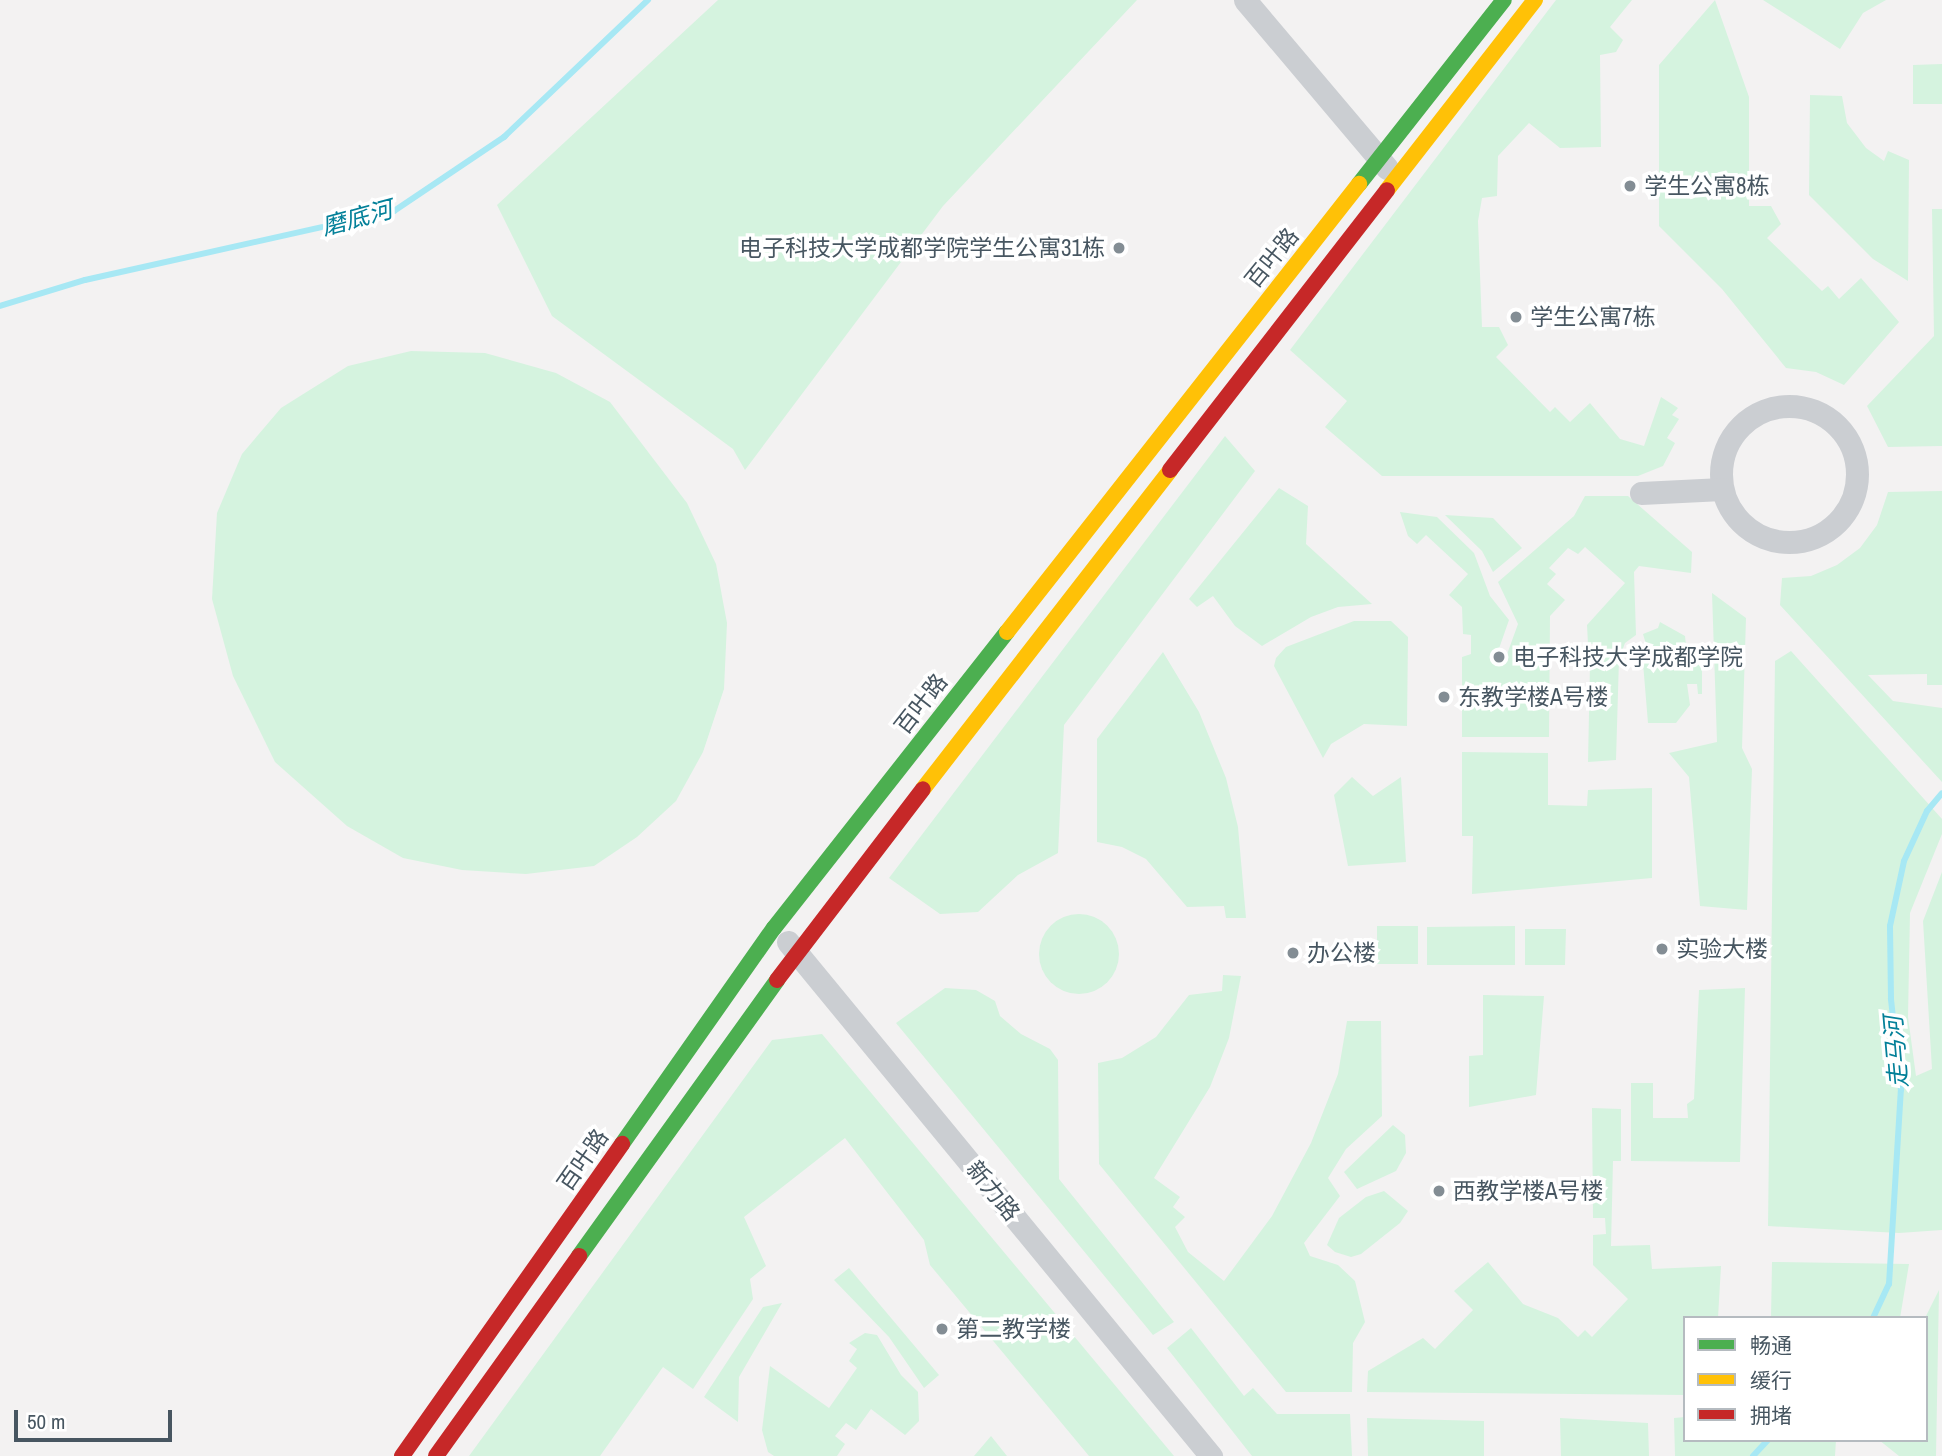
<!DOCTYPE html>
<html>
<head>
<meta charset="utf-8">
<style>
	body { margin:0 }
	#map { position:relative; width:1942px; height:1456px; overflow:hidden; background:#f3f2f2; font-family:"Archivo Narrow","Noto Sans SC",sans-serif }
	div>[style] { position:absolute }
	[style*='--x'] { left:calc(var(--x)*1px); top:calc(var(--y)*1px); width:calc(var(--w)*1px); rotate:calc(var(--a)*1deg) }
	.green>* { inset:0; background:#d5f3df }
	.round { border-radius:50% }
	.stream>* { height:6px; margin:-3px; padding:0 3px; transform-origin:3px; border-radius:3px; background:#a7e8f4 }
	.street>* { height:23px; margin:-11.5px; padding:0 11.5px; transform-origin:11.5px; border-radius:11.5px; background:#cbced2 }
	.street>.ring { margin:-11.5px; padding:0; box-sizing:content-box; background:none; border:23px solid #cbced2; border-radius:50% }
	.fast>* { height:16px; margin:-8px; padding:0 8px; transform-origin:8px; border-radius:8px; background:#4caf50 }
	.slow>* { height:16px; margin:-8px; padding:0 8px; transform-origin:8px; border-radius:8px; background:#ffc107 }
	.jam>* { height:16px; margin:-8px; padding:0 8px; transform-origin:8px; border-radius:8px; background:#c62828 }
	.dots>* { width:19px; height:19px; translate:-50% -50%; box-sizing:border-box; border:4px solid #fff; border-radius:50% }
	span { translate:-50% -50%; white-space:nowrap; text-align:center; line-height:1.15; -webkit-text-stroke:7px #fff; paint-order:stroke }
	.poi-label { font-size:23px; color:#475661 }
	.left { translate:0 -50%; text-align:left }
	.right { translate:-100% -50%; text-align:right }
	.street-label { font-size:23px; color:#475661 }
	.water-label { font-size:24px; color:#038099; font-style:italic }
	.legend { position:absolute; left:1683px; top:1316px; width:245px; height:126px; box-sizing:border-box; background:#fff; border:2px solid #b5bbc0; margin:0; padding:9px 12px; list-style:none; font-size:21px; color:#475661 }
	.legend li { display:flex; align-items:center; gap:14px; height:35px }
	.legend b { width:35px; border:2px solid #b5bbc0 }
	.scale { position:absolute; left:14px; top:1410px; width:158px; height:32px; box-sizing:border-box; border:4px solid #475661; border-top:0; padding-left:9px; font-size:21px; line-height:24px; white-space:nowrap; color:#475661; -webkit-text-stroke:5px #fff; paint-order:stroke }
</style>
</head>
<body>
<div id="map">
	<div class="green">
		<div style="clip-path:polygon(718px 0,1137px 0,943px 206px,745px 470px,733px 449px,552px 316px,497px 205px)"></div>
		<div style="clip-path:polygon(1556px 0,1632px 0,1610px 27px,1623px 40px,1616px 52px,1600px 55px,1601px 147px,1560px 148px,1529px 123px,1498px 156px,1497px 196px,1482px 198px,1478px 221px,1482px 327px,1499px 327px,1508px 345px,1496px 357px,1550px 412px,1555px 407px,1570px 422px,1590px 403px,1620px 439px,1644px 446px,1661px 397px,1678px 408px,1672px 415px,1679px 419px,1667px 438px,1675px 443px,1663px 466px,1638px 476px,1382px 476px,1325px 427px,1347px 401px,1290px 350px)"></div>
		<div style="clip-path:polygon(1715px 0,1749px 97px,1749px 206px,1771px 206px,1781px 224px,1767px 238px,1822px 291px,1828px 286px,1839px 299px,1861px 278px,1899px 322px,1844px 385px,1816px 372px,1786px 368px,1722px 289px,1659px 226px,1659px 65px)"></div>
		<div style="clip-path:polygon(1763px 0,1886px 0,1863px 13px,1840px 49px)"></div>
		<div style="clip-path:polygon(1942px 64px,1942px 104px,1913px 104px,1913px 65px)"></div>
		<div style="clip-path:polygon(1810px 95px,1842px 96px,1847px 123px,1866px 148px,1884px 161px,1888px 151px,1909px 160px,1908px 281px,1873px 259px,1809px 195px)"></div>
		<div style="clip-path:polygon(1932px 209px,1942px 209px,1942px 446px,1888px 447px,1867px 406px,1934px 336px)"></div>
		<div style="clip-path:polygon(411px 351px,485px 353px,556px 373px,610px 402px,687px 503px,716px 564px,727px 623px,724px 689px,703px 752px,676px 801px,637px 837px,594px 866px,526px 874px,462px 870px,403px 858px,347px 826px,275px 762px,233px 676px,212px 599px,217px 513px,242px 454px,281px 408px,348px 366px)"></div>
		<div style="clip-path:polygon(1225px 436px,1255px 471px,1064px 725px,1058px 853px,1018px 875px,978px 912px,940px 914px,889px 878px)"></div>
		<div style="clip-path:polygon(1279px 488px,1308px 506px,1306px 544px,1372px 604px,1338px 607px,1311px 617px,1262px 646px,1235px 626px,1213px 596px,1197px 607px,1189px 599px)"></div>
		<div style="clip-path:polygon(1942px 491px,1942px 685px,1927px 685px,1927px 674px,1868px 675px,1893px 701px,1942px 708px,1942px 782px,1780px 605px,1782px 578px,1811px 576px,1837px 565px,1860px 548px,1877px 525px,1888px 492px)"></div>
		<div style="clip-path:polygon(1585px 496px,1628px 496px,1692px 552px,1691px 573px,1639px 566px,1634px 572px,1636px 635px,1625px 643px,1619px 659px,1616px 760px,1588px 762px,1590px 664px,1597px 657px,1596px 644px,1588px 644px,1587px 625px,1625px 583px,1585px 547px,1578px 554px,1568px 548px,1549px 568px,1556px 574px,1547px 584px,1565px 600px,1550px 616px,1549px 737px,1462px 737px,1462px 657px,1471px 654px,1471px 635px,1463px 634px,1462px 607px,1449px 595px,1468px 574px,1426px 535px,1417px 544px,1408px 536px,1400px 512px,1437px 517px,1474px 553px,1490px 596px,1509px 620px,1495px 660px,1506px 657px,1518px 624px,1498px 582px,1574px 516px)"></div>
		<div style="clip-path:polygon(1445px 515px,1493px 518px,1522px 548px,1493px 572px,1482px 551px)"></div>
		<div style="clip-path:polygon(1712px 593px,1746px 618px,1742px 748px,1752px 769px,1747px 910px,1700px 906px,1689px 777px,1669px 753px,1717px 742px)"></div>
		<div style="clip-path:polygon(1354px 621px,1391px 621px,1408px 637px,1407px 726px,1364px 724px,1331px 744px,1323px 758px,1274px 666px,1276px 658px,1286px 647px)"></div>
		<div style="clip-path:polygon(1660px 622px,1685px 636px,1688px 664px,1702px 665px,1702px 694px,1698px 694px,1697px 684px,1687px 684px,1690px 705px,1676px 723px,1648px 723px,1642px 651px,1648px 651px,1643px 634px,1658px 628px)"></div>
		<div style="clip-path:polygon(1791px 651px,1942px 819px,1942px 834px,1910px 913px,1908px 1017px,1916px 1076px,1932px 1069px,1923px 921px,1942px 872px,1942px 1230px,1899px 1233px,1768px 1226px,1775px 661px)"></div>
		<div style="clip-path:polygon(1163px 652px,1199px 712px,1226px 778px,1238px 827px,1246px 918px,1226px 918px,1224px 906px,1187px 907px,1146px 859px,1122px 847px,1097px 842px,1097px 739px)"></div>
		<div style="clip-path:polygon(1462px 752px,1548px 753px,1548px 805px,1587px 806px,1588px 790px,1652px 788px,1652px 878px,1472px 894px,1473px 836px,1462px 836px)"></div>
		<div style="clip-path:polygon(1352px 777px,1373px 796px,1401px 777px,1406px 862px,1348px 866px,1334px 795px)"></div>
		<div class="round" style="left:1039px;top:914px;width:80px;height:80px"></div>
		<div style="clip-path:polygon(1377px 926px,1418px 926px,1418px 964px,1377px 964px)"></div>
		<div style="clip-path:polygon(1515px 926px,1515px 965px,1427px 965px,1427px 927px)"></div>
		<div style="clip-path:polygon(1525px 929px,1566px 929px,1565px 965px,1525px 965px)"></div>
		<div style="clip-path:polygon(1223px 975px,1241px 976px,1229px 1038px,1210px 1087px,1154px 1178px,1180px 1197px,1173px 1207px,1185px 1217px,1175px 1227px,1188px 1252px,1224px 1281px,1272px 1216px,1311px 1143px,1338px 1074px,1347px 1021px,1381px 1021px,1382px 1116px,1346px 1149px,1328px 1178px,1340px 1196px,1304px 1243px,1310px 1256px,1338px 1265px,1355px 1281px,1365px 1322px,1353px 1343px,1352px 1392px,1286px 1392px,1099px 1164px,1098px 1063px,1122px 1058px,1156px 1037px,1189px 995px,1222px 991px)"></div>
		<div style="clip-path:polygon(945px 988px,976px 990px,995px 1001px,1000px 1016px,1021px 1034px,1050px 1049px,1058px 1060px,1059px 1179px,1174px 1322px,1153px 1335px,896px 1023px)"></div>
		<div style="clip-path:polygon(1745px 988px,1740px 1162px,1631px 1161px,1631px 1083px,1653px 1083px,1653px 1118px,1688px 1118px,1687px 1104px,1694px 1099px,1699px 990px)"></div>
		<div style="clip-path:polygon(1483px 995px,1544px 996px,1536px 1095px,1469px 1107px,1469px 1056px,1483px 1055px)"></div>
		<div style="clip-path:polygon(822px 1034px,1174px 1456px,1089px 1456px,930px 1265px,924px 1240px,845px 1138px,744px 1217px,766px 1266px,750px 1279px,753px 1299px,693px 1389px,663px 1367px,600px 1456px,469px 1456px,772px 1040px)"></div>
		<div style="clip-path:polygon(1592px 1108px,1621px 1109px,1621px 1161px,1613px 1161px,1611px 1246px,1650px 1245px,1652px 1269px,1721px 1266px,1718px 1318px,1685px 1318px,1685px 1395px,1367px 1392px,1368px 1371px,1423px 1338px,1435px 1349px,1473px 1310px,1454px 1291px,1488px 1262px,1523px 1304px,1558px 1318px,1578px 1337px,1585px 1330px,1592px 1337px,1628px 1299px,1593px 1265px,1593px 1235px,1606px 1234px,1605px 1218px,1593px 1218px)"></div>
		<div style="clip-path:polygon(1393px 1125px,1405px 1135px,1406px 1153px,1396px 1171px,1357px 1189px,1344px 1172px)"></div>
		<div style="clip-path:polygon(1384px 1191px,1408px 1211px,1400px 1223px,1361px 1254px,1351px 1257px,1335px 1252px,1327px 1245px,1339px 1218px,1366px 1197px)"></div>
		<div style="clip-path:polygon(1772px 1262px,1909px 1264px,1900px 1318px,1771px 1318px)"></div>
		<div style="clip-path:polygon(849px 1268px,939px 1375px,924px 1388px,889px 1337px,834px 1280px)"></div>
		<div style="clip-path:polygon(1939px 1290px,1936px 1456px,1899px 1456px,1879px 1440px,1926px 1440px,1925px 1318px)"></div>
		<div style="clip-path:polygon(782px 1303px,739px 1377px,738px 1422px,704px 1397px,763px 1307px)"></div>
		<div style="clip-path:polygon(1191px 1328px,1244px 1396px,1253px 1388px,1277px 1414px,1350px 1414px,1352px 1456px,1252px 1456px,1167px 1348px)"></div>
		<div style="clip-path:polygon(865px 1333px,877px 1335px,901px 1375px,918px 1392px,919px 1421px,905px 1435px,871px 1409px,856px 1430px,846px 1423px,835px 1436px,845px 1444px,837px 1456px,774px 1456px,768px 1452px,762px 1430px,770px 1366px,829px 1408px,857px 1368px,849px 1361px,857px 1349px,849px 1343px)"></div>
		<div style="clip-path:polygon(1685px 1417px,1685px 1440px,1836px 1440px,1835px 1456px,1675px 1456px,1674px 1418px)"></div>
		<div style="clip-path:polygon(1367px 1418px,1484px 1421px,1484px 1456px,1368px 1456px)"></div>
		<div style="clip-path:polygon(1560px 1418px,1648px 1423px,1649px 1456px,1561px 1456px)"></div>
		<div style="clip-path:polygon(991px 1436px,1007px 1456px,974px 1456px)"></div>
	</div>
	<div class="stream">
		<div style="--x:0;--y:306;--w:89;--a:-17"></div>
		<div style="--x:85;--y:280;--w:317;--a:-12.6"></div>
		<div style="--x:394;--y:211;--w:133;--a:-33.9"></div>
		<div style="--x:504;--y:137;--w:199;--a:-43.6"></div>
		<div style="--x:1873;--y:1318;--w:38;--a:-65"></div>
		<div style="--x:1889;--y:1284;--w:194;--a:-86.5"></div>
		<div style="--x:1901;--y:1090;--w:92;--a:-96.3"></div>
		<div style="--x:1891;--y:999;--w:73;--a:-90.8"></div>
		<div style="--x:1890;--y:926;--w:66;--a:-77.8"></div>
		<div style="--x:1904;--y:861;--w:55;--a:-65.3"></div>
		<div style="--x:1927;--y:811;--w:23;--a:-50"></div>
		<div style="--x:1753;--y:1456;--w:22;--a:-47"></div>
	</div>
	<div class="street">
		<div style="--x:1245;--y:0;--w:220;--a:49.8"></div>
		<div class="ring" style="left:1721px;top:406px;width:113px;height:113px"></div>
		<div style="--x:1641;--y:493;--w:81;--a:-2.8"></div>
		<div style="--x:788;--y:942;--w:666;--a:50.55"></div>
	</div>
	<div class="fast">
		<div style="--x:1359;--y:184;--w:234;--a:-51.8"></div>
		<div style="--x:622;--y:1144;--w:264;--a:-54.9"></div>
		<div style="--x:774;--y:928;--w:377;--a:-51.8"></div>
		<div style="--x:579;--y:1256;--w:340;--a:-54.3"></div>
	</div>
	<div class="slow">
		<div style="--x:1387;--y:190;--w:241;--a:-52.1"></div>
		<div style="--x:1007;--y:632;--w:570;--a:-51.84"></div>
		<div style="--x:923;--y:789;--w:403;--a:-52.2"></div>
	</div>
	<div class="jam">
		<div style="--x:1170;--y:470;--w:354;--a:-52.2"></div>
		<div style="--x:777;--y:980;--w:240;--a:-52.6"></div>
		<div style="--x:402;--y:1456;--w:382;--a:-54.8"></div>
		<div style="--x:436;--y:1456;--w:246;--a:-54.4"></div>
	</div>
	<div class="dots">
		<div style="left:1630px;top:186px;background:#838d94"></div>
		<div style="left:1119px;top:248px;background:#838d94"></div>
		<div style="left:1516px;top:317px;background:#838d94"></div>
		<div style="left:1499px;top:657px;background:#838d94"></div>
		<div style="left:1444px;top:697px;background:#838d94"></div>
		<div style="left:1662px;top:949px;background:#838d94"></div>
		<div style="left:1293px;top:953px;background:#838d94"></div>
		<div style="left:1439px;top:1191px;background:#838d94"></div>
		<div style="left:942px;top:1329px;background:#838d94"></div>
	</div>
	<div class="poi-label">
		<span class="left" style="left:1644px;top:186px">学生公寓8栋</span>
		<span class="right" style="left:1105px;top:248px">电子科技大学成都学院学生公寓31栋</span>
		<span class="left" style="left:1530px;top:317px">学生公寓7栋</span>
		<span class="left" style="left:1513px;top:657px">电子科技大学成都学院</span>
		<span class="left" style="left:1458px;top:697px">东教学楼A号楼</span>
		<span class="left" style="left:1676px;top:949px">实验大楼</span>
		<span class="left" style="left:1307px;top:953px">办公楼</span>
		<span class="left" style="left:1453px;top:1191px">西教学楼A号楼</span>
		<span class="left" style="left:956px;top:1329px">第二教学楼</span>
	</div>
	<div class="street-label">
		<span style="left:1272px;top:258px;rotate:-51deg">百叶路</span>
		<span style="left:921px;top:704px;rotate:-52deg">百叶路</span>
		<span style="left:583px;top:1160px;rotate:-55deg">百叶路</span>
		<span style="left:993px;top:1191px;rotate:51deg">新力路</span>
	</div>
	<div class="water-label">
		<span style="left:357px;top:218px;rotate:-15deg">磨底河</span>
		<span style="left:1896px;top:1052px;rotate:-95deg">走马河</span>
	</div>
	<ul class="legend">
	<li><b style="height:9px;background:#4caf50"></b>畅通</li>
	<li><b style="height:9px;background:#ffc107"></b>缓行</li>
	<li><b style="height:9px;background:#c62828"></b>拥堵</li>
	</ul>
	<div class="scale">50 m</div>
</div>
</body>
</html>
